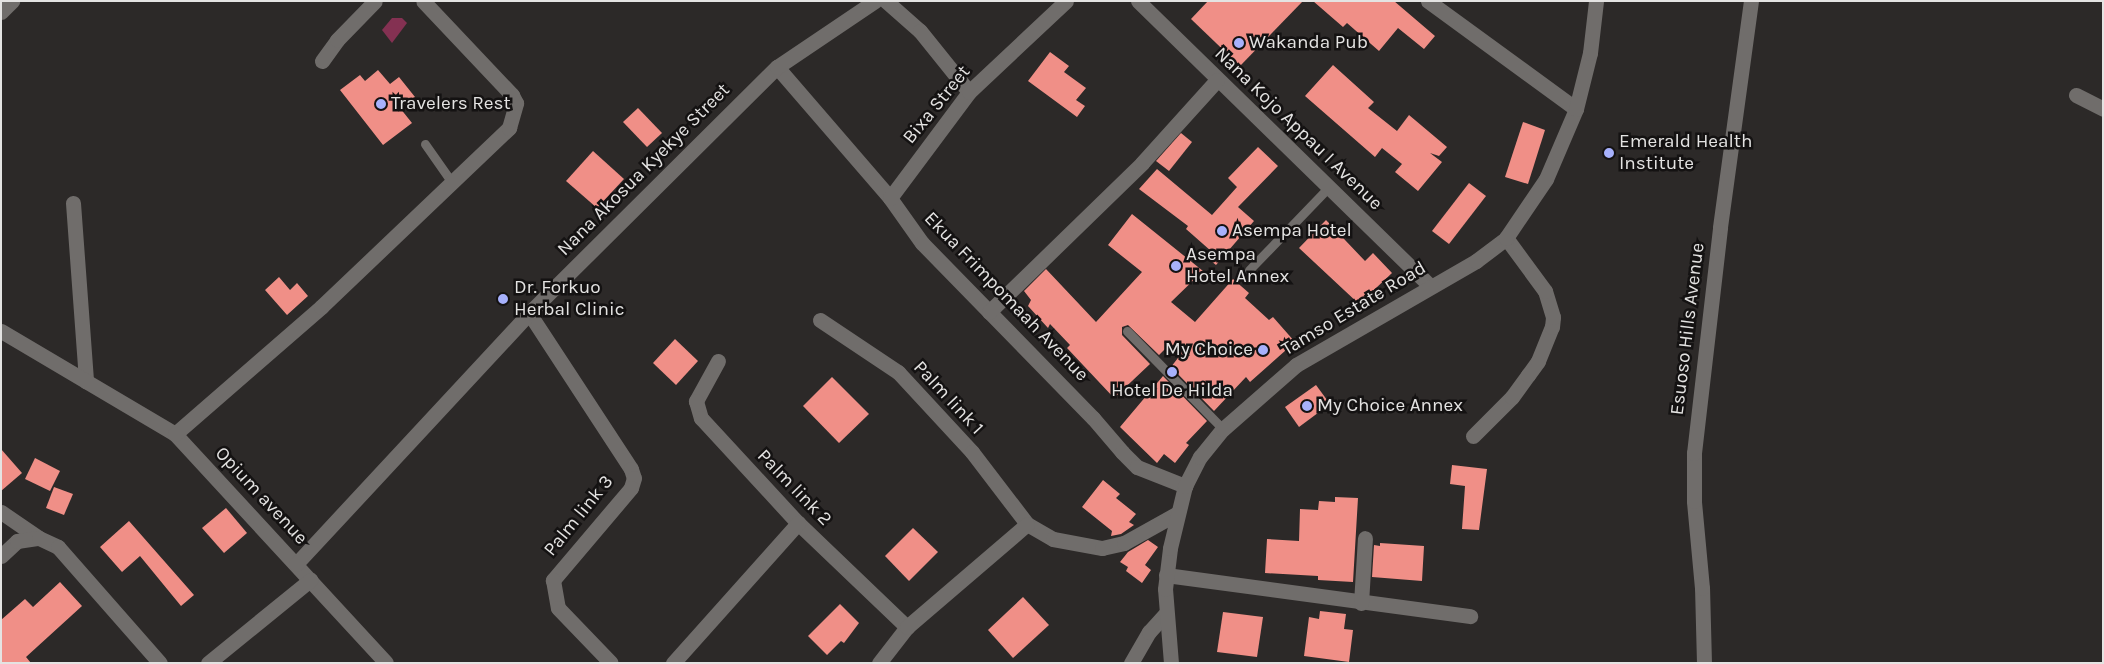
<!DOCTYPE html>
<html>
<head>
<meta charset="utf-8">
<style>
	body { margin:0 }
	#map { position:relative; width:2104px; height:664px; overflow:hidden; background:#2c2928; font-family:Karla,sans-serif }
	div>[style] { position:absolute }
	[style*='--x'] { left:calc(var(--x)*1px); top:calc(var(--y)*1px); width:calc(var(--w)*1px); rotate:calc(var(--a)*1deg) }
	.water>* { inset:0; background:#843152 }
	.building>* { inset:0; background:#f08f87 }
	.lane>* { height:9px; margin:-4.5px; padding:0 4.5px; transform-origin:4.5px; border-radius:4.5px; background:#706d6b }
	.street>* { height:15px; margin:-7.5px; padding:0 7.5px; transform-origin:7.5px; border-radius:7.5px; background:#706d6b }
	.dots>* { width:14px; height:14px; translate:-50% -50%; box-sizing:border-box; border:2px solid #141212; border-radius:50% }
	span { translate:-50% -50%; white-space:nowrap; text-align:center; line-height:1.15; -webkit-text-stroke:5px #141212; paint-order:stroke }
	.poi-label { font-size:19px; color:#e4e3e2 }
	.left { translate:0 -50%; text-align:left }
	.right { translate:-100% -50%; text-align:right }
	.street-label { font-size:19px; color:#e4e3e2 }
	.frame { position:absolute; inset:0; border:2px solid #e4e3e2; pointer-events:none }
</style>
</head>
<body>
<div id="map">
	<div class="water">
		<div style="clip-path:polygon(392px 18px,402px 18px,407px 23px,392px 43px,382px 30px)"></div>
	</div>
	<div class="building">
		<div style="clip-path:polygon(1208px 1px,1303px 1px,1240px 66px,1191px 19px)"></div>
		<div style="clip-path:polygon(1313px 1px,1394px 1px,1435px 36px,1424px 49px,1398px 28px,1379px 51px,1347px 23px,1343px 27px)"></div>
		<div style="clip-path:polygon(1050px 52px,1069px 66px,1064px 72px,1086px 88px,1076px 100px,1085px 106px,1077px 117px,1028px 81px)"></div>
		<div style="clip-path:polygon(1333px 65px,1374px 102px,1368px 108px,1397px 131px,1409px 115px,1447px 147px,1439px 156px,1430px 153px,1442px 162px,1418px 191px,1395px 172px,1402px 164px,1382px 148px,1375px 157px,1305px 96px)"></div>
		<div style="clip-path:polygon(378px 70px,390px 84px,399px 77px,415px 97px,400px 108px,412px 123px,383px 145px,340px 90px,360px 75px,365px 81px)"></div>
		<div style="clip-path:polygon(638px 108px,662px 133px,647px 147px,623px 122px)"></div>
		<div style="clip-path:polygon(1523px 122px,1545px 130px,1528px 184px,1505px 177px)"></div>
		<div style="clip-path:polygon(1181px 133px,1192px 142px,1169px 171px,1156px 161px)"></div>
		<div style="clip-path:polygon(1258px 147px,1278px 166px,1238px 207px,1254px 221px,1216px 265px,1206px 257px,1211px 251px,1186px 229px,1188px 226px,1139px 189px,1157px 169px,1212px 215px,1237px 187px,1228px 178px)"></div>
		<div style="clip-path:polygon(593px 151px,624px 179px,597px 208px,566px 181px)"></div>
		<div style="clip-path:polygon(1469px 183px,1486px 196px,1449px 244px,1432px 231px)"></div>
		<div style="clip-path:polygon(1132px 214px,1203px 271px,1171px 302px,1195px 322px,1233px 279px,1249px 293px,1245px 298px,1269px 320px,1273px 317px,1295px 342px,1250px 382px,1246px 377px,1214px 411px,1171px 367px,1181px 354px,1170px 344px,1159px 355px,1128px 325px,1122px 327px,1122px 335px,1150px 364px,1114px 398px,1067px 348px,1070px 345px,1050px 324px,1048px 328px,1028px 306px,1031px 300px,1024px 291px,1046px 269px,1096px 322px,1142px 272px,1108px 245px)"></div>
		<div style="clip-path:polygon(1326px 220px,1365px 261px,1373px 253px,1392px 273px,1359px 304px,1299px 248px)"></div>
		<div style="clip-path:polygon(279px 277px,290px 290px,297px 283px,308px 296px,287px 315px,265px 290px)"></div>
		<div style="clip-path:polygon(675px 339px,698px 361px,676px 385px,653px 363px)"></div>
		<div style="clip-path:polygon(1163px 376px,1207px 421px,1186px 443px,1189px 445px,1175px 463px,1164px 454px,1157px 463px,1120px 427px)"></div>
		<div style="clip-path:polygon(832px 377px,869px 414px,839px 443px,803px 406px)"></div>
		<div style="clip-path:polygon(1316px 385px,1330px 404px,1299px 427px,1285px 407px)"></div>
		<div style="clip-path:polygon(1px 449px,22px 473px,1px 491px)"></div>
		<div style="clip-path:polygon(35px 458px,60px 471px,50px 491px,25px 479px)"></div>
		<div style="clip-path:polygon(1452px 465px,1487px 469px,1479px 530px,1462px 529px,1465px 486px,1450px 484px)"></div>
		<div style="clip-path:polygon(1103px 480px,1120px 494px,1116px 498px,1136px 514px,1129px 522px,1134px 525px,1121px 534px,1111px 536px,1112px 531px,1082px 507px)"></div>
		<div style="clip-path:polygon(54px 487px,73px 494px,64px 515px,46px 508px)"></div>
		<div style="clip-path:polygon(1335px 497px,1358px 498px,1353px 582px,1318px 580px,1318px 576px,1265px 573px,1267px 539px,1299px 541px,1300px 509px,1318px 510px,1319px 501px,1335px 502px)"></div>
		<div style="clip-path:polygon(226px 508px,247px 533px,224px 553px,202px 528px)"></div>
		<div style="clip-path:polygon(129px 521px,194px 595px,181px 606px,140px 556px,122px 572px,100px 547px)"></div>
		<div style="clip-path:polygon(913px 528px,938px 552px,909px 581px,885px 556px)"></div>
		<div style="clip-path:polygon(1148px 540px,1158px 547px,1145px 565px,1151px 570px,1142px 583px,1126px 571px,1128px 567px,1120px 562px,1128px 552px)"></div>
		<div style="clip-path:polygon(1380px 543px,1424px 546px,1422px 581px,1372px 577px,1374px 545px,1380px 546px)"></div>
		<div style="clip-path:polygon(60px 582px,82px 606px,26px 657px,31px 663px,1px 663px,1px 620px,25px 599px,33px 607px)"></div>
		<div style="clip-path:polygon(1023px 597px,1049px 625px,1013px 658px,988px 630px)"></div>
		<div style="clip-path:polygon(840px 604px,859px 623px,844px 643px,841px 641px,827px 655px,808px 636px)"></div>
		<div style="clip-path:polygon(1320px 611px,1346px 614px,1344px 629px,1353px 630px,1349px 662px,1304px 656px,1309px 617px,1319px 619px)"></div>
		<div style="clip-path:polygon(1223px 612px,1263px 617px,1257px 657px,1217px 652px)"></div>
	</div>
	<div class="lane">
		<div style="--x:425;--y:144;--w:45;--a:54.9"></div>
		<div style="--x:1249;--y:270;--w:115;--a:-46.1"></div>
		<div style="--x:1127;--y:331;--w:137;--a:45.6"></div>
	</div>
	<div class="street">
		<div style="--x:886;--y:1;--w:45;--a:41.4"></div>
		<div style="--x:920;--y:31;--w:78;--a:51.2"></div>
		<div style="--x:1138;--y:1;--w:408;--a:44.3"></div>
		<div style="--x:1428;--y:1;--w:183;--a:36.1"></div>
		<div style="--x:1;--y:12;--w:16;--a:-45"></div>
		<div style="--x:322;--y:61;--w:26;--a:-54"></div>
		<div style="--x:337;--y:40;--w:54;--a:-45.7"></div>
		<div style="--x:777;--y:67;--w:173;--a:49.2"></div>
		<div style="--x:890;--y:198;--w:55;--a:54.6"></div>
		<div style="--x:922;--y:243;--w:245;--a:45.7"></div>
		<div style="--x:1093;--y:418;--w:45;--a:49.5"></div>
		<div style="--x:1122;--y:452;--w:21;--a:45"></div>
		<div style="--x:1137;--y:467;--w:52;--a:21.6"></div>
		<div style="--x:2076;--y:95;--w:30;--a:27"></div>
		<div style="--x:890;--y:198;--w:132;--a:-53.3"></div>
		<div style="--x:969;--y:92;--w:133;--a:-43.2"></div>
		<div style="--x:73;--y:203;--w:179;--a:85.8"></div>
		<div style="--x:989;--y:312;--w:214;--a:-44.2"></div>
		<div style="--x:1142;--y:163;--w:112;--a:-47.9"></div>
		<div style="--x:529;--y:313;--w:186;--a:56.8"></div>
		<div style="--x:631;--y:469;--w:9;--a:72"></div>
		<div style="--x:634;--y:478;--w:10;--a:107"></div>
		<div style="--x:631;--y:488;--w:121;--a:130.3"></div>
		<div style="--x:553;--y:580;--w:28;--a:80"></div>
		<div style="--x:558;--y:608;--w:76;--a:46.1"></div>
		<div style="--x:820;--y:320;--w:94;--a:33.7"></div>
		<div style="--x:898;--y:372;--w:109;--a:47.2"></div>
		<div style="--x:972;--y:452;--w:91;--a:52.6"></div>
		<div style="--x:1027;--y:524;--w:30;--a:30"></div>
		<div style="--x:1053;--y:539;--w:50;--a:10.4"></div>
		<div style="--x:1102;--y:548;--w:23;--a:-13"></div>
		<div style="--x:1124;--y:543;--w:60;--a:-29.1"></div>
		<div style="--x:1;--y:331;--w:202;--a:30.6"></div>
		<div style="--x:175;--y:434;--w:311;--a:47.3"></div>
		<div style="--x:718;--y:361;--w:46;--a:118.8"></div>
		<div style="--x:696;--y:401;--w:18;--a:74"></div>
		<div style="--x:701;--y:418;--w:143;--a:47.3"></div>
		<div style="--x:798;--y:523;--w:151;--a:43.7"></div>
		<div style="--x:175;--y:434;--w:194;--a:-41"></div>
		<div style="--x:321;--y:307;--w:260;--a:-43.6"></div>
		<div style="--x:509;--y:128;--w:26;--a:-74"></div>
		<div style="--x:516;--y:103;--w:9;--a:-117"></div>
		<div style="--x:512;--y:95;--w:129;--a:-133.4"></div>
		<div style="--x:1473;--y:436;--w:55;--a:-45"></div>
		<div style="--x:1512;--y:397;--w:27;--a:-54"></div>
		<div style="--x:1528;--y:375;--w:17;--a:-54"></div>
		<div style="--x:1538;--y:361;--w:37;--a:-68"></div>
		<div style="--x:1552;--y:327;--w:10;--a:-84"></div>
		<div style="--x:1553;--y:317;--w:27;--a:-107"></div>
		<div style="--x:1545;--y:291;--w:66;--a:-126.3"></div>
		<div style="--x:1;--y:512;--w:46;--a:34.4"></div>
		<div style="--x:1;--y:556;--w:22;--a:-43"></div>
		<div style="--x:17;--y:541;--w:22;--a:-8"></div>
		<div style="--x:39;--y:538;--w:21;--a:25"></div>
		<div style="--x:58;--y:547;--w:154;--a:48.7"></div>
		<div style="--x:296;--y:564;--w:342;--a:-47.1"></div>
		<div style="--x:529;--y:313;--w:349;--a:-44.8"></div>
		<div style="--x:777;--y:67;--w:118;--a:-34"></div>
		<div style="--x:1166;--y:575;--w:307;--a:7.7"></div>
		<div style="--x:1361;--y:603;--w:65;--a:-86.5"></div>
		<div style="--x:208;--y:663;--w:132;--a:-39.1"></div>
		<div style="--x:673;--y:663;--w:188;--a:-48.2"></div>
		<div style="--x:879;--y:663;--w:46;--a:-52.1"></div>
		<div style="--x:907;--y:627;--w:158;--a:-40.6"></div>
		<div style="--x:1131;--y:663;--w:36;--a:-60"></div>
		<div style="--x:1149;--y:632;--w:24;--a:-48"></div>
		<div style="--x:1171;--y:663;--w:74;--a:-94.6"></div>
		<div style="--x:1165;--y:589;--w:41;--a:-83"></div>
		<div style="--x:1170;--y:548;--w:64;--a:-76.4"></div>
		<div style="--x:1185;--y:486;--w:33;--a:-63"></div>
		<div style="--x:1200;--y:457;--w:36;--a:-51"></div>
		<div style="--x:1223;--y:429;--w:97;--a:-41.2"></div>
		<div style="--x:1296;--y:365;--w:208;--a:-30"></div>
		<div style="--x:1476;--y:261;--w:38;--a:-37"></div>
		<div style="--x:1506;--y:238;--w:71;--a:-55.9"></div>
		<div style="--x:1546;--y:179;--w:76;--a:-66.8"></div>
		<div style="--x:1576;--y:109;--w:58;--a:-76"></div>
		<div style="--x:1590;--y:53;--w:52;--a:-83.4"></div>
		<div style="--x:1704;--y:663;--w:75;--a:-91.5"></div>
		<div style="--x:1702;--y:588;--w:87;--a:-95.3"></div>
		<div style="--x:1694;--y:501;--w:48;--a:-90"></div>
		<div style="--x:1694;--y:453;--w:227;--a:-83.4"></div>
		<div style="--x:1720;--y:227;--w:228;--a:-82.2"></div>
	</div>
	<div class="dots">
		<div style="left:1239px;top:43px;background:#a7b1fc"></div>
		<div style="left:381px;top:104px;background:#a7b1fc"></div>
		<div style="left:1609px;top:153px;background:#a7b1fc"></div>
		<div style="left:1222px;top:231px;background:#a7b1fc"></div>
		<div style="left:1176px;top:266px;background:#a7b1fc"></div>
		<div style="left:503px;top:299px;background:#a7b1fc"></div>
		<div style="left:1263px;top:350px;background:#a7b1fc"></div>
		<div style="left:1172px;top:372px;background:#a7b1fc"></div>
		<div style="left:1307px;top:406px;background:#a7b1fc"></div>
	</div>
	<div class="poi-label">
		<span class="left" style="left:1249px;top:43px">Wakanda Pub</span>
		<span class="left" style="left:391px;top:104px">Travelers Rest</span>
		<span class="left" style="left:1619px;top:153px">Emerald Health<br>Institute</span>
		<span class="left" style="left:1232px;top:231px">Asempa Hotel</span>
		<span class="left" style="left:1186px;top:266px">Asempa<br>Hotel Annex</span>
		<span class="left" style="left:514px;top:299px">Dr. Forkuo<br>Herbal Clinic</span>
		<span class="right" style="left:1253px;top:350px">My Choice</span>
		<span style="left:1172px;top:391px">Hotel De Hilda</span>
		<span class="left" style="left:1317px;top:406px">My Choice Annex</span>
	</div>
	<div class="street-label">
		<span style="left:937px;top:105px;rotate:-51deg">Bixa Street</span>
		<span style="left:1298px;top:129px;rotate:44deg">Nana Kojo Appau I Avenue</span>
		<span style="left:644px;top:170px;rotate:-45deg">Nana Akosua Kyekye Street</span>
		<span style="left:1006px;top:297px;rotate:46deg">Ekua Frimpomaah Avenue</span>
		<span style="left:1354px;top:309px;rotate:-31deg">Tamso Estate Road</span>
		<span style="left:1688px;top:329px;rotate:-83deg">Esuoso Hills Avenue</span>
		<span style="left:948px;top:398px;rotate:47deg">Palm link 1</span>
		<span style="left:794px;top:488px;rotate:46deg">Palm link 2</span>
		<span style="left:261px;top:496px;rotate:47deg">Opium avenue</span>
		<span style="left:579px;top:516px;rotate:-51deg">Palm link 3</span>
	</div>
	<div class="frame"></div>
</div>
</body>
</html>
